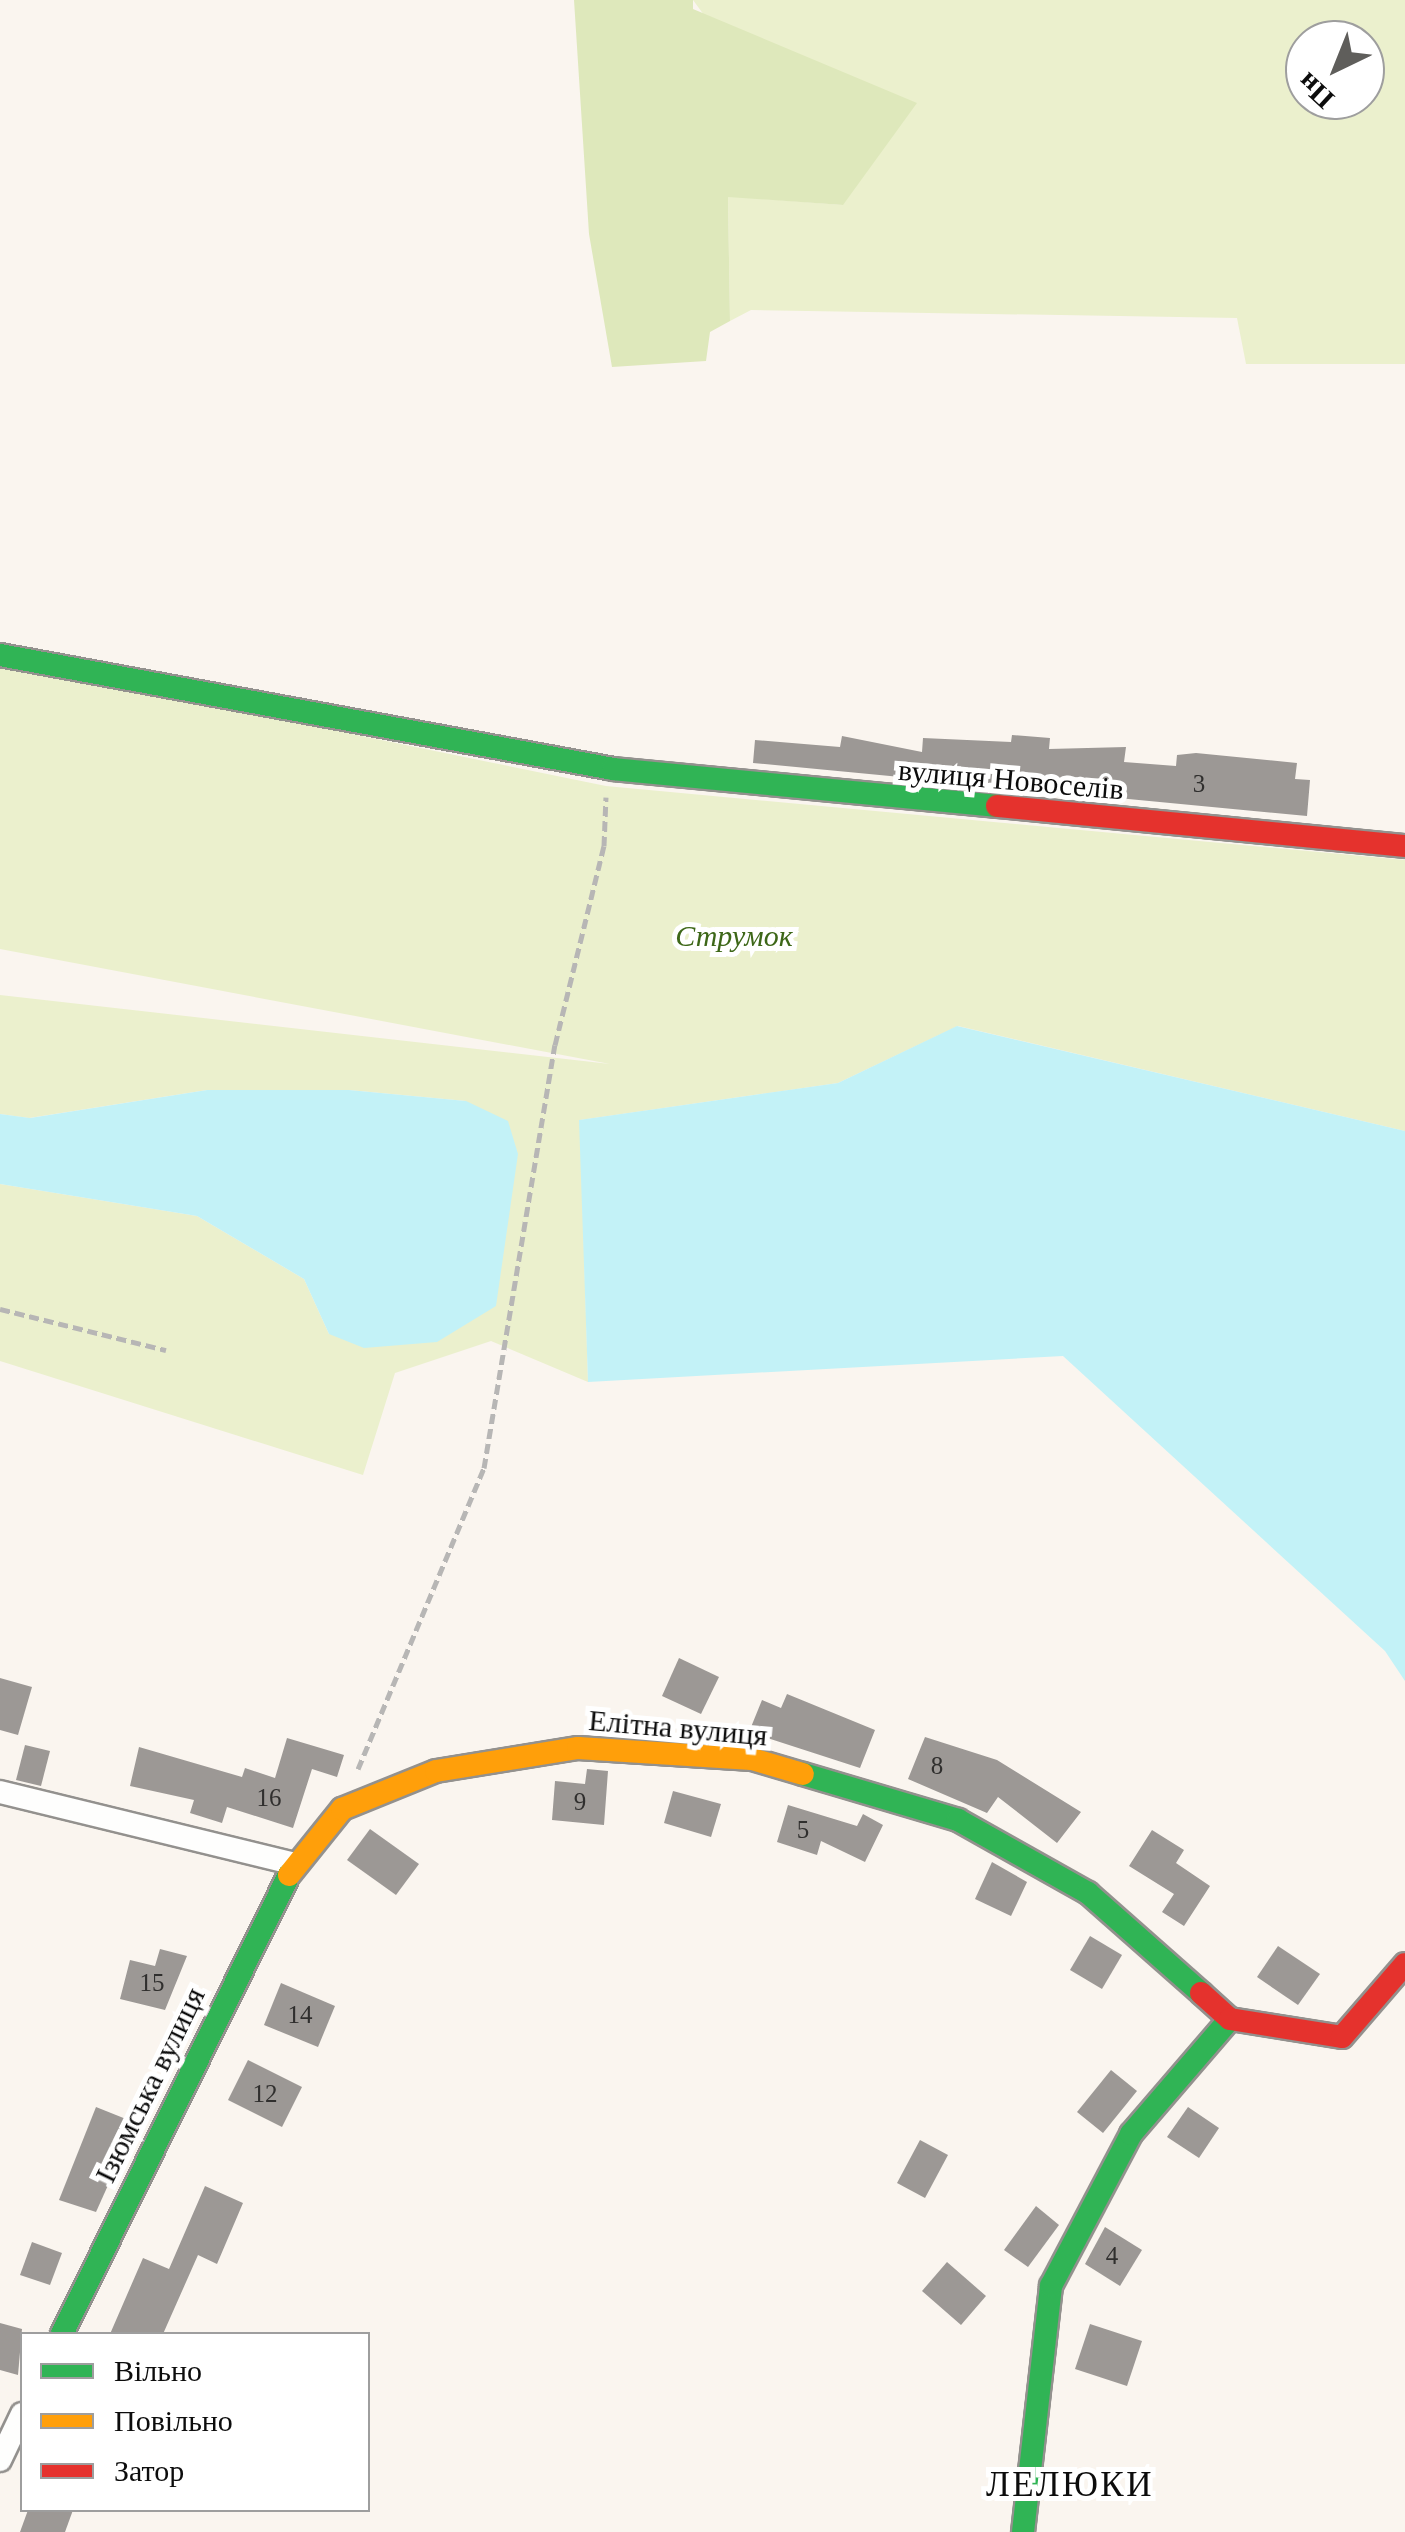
<!DOCTYPE html>
<html>
<head>
<meta charset="utf-8">
<style>
	body { margin:0 }
	#map { position:relative; width:1405px; height:2532px; overflow:hidden; background:#faf5ef; font-family:Georgia,serif }
	div>[style] { position:absolute }
	[style*='--x'] { left:calc(var(--x)*1px); top:calc(var(--y)*1px); width:calc(var(--w)*1px); rotate:calc(var(--a)*1deg) }
	.green>* { inset:0; background:#ebf0cd }
	.forest>* { inset:0; background:#dee8bb }
	.water>* { inset:0; background:#c3f2f7 }
	.building>* { inset:0; background:#9c9895 }
	.path>* { height:5px; margin-top:-2.5px; transform-origin:0; background:repeating-linear-gradient(90deg,#b7b6b5 0 10px,transparent 0 15px) }
	.roads { filter:drop-shadow(2px 0 #93918e) drop-shadow(-2px 0 #93918e) drop-shadow(0 2px #93918e) drop-shadow(0 -2px #93918e) }
	.street>* { height:22px; margin:-11px; padding:0 11px; transform-origin:11px; border-radius:11px; background:#fefefd }
	.fast>* { height:22px; margin:-11px; padding:0 11px; transform-origin:11px; border-radius:11px; background:#30b455 }
	.slow>* { height:22px; margin:-11px; padding:0 11px; transform-origin:11px; border-radius:11px; background:#ff9f0a }
	.jam>* { height:22px; margin:-11px; padding:0 11px; transform-origin:11px; border-radius:11px; background:#e5322d }
	span { translate:-50% -50%; white-space:nowrap; text-align:center; line-height:1.15; -webkit-text-stroke:10px #fff; paint-order:stroke }
	.number-label { font-size:25px; color:#302f2e }
	.number-label span { -webkit-text-stroke-width:0 }
	.street-label { font-size:30px; color:#0c0c0c }
	.park-label { font-size:30px; color:#3d6718; font-style:italic }
	.quarter-label { font-size:35px; color:#0c0c0c; letter-spacing:2.5px }
	.legend { position:absolute; left:20px; top:2332px; width:350px; height:180px; box-sizing:border-box; background:#fff; border:2px solid #9e9e9e; margin:0; padding:12px 18px; list-style:none; font-size:30px; color:#0c0c0c }
	.legend li { display:flex; align-items:center; gap:20px; height:50px }
	.legend b { width:50px; border:2px solid #9e9e9e }
	.north { position:absolute; left:1285px; top:20px; width:100px; height:100px; box-sizing:border-box; background:#fff; border:2px solid #9e9e9e; border-radius:50%; rotate:223deg; font-size:28px; font-weight:700; line-height:40px; text-align:center; color:#0c0c0c }
	.north::after { content:''; display:block; margin:auto; width:35px; height:45px; background:#5f5e5b; clip-path:polygon(50% 0,100% 100%,50% 72%,0 100%) }
</style>
</head>
<body>
<div id="map">
	<div class="green">
		<div style="clip-path:polygon(evenodd,693px 0,1405px 0,1405px 364px,1246px 364px,1237px 318px,751px 310px,730px 321px,728px 196px,843px 205px,693px 0,1305px 40px,1365px 40px,1365px 100px,1305px 100px,1305px 40px)"></div>
		<div style="clip-path:polygon(0 662px,606px 786px,1405px 860px,1405px 1131px,958px 1026px,838px 1083px,580px 1120px,588px 1382px,491px 1341px,395px 1373px,363px 1475px,0 1361px,0 1184px,197px 1216px,304px 1279px,329px 1334px,466px 1101px,349px 1090px,207px 1090px,29px 1118px,0 1114px,0 995px,610px 1064px,0 949px)"></div>
	</div>
	<div class="forest">
		<div style="clip-path:polygon(574px 0,693px 0,693px 9px,917px 103px,843px 205px,728px 197px,730px 321px,710px 332px,706px 361px,612px 367px,589px 234px)"></div>
	</div>
	<div class="water">
		<div style="clip-path:polygon(957px 1026px,1405px 1131px,1405px 1681px,1385px 1651px,1063px 1356px,588px 1382px,579px 1120px,838px 1083px)"></div>
		<div style="clip-path:polygon(207px 1090px,349px 1090px,466px 1101px,508px 1121px,518px 1154px,496px 1306px,437px 1342px,364px 1348px,329px 1334px,304px 1279px,197px 1216px,0 1184px,0 1114px,30px 1118px)"></div>
	</div>
	<div class="building">
		<div style="clip-path:polygon(1012px 735px,1050px 738px,1049px 749px,1126px 747px,1124px 762px,1176px 766px,1177px 755px,1196px 753px,1297px 763px,1295px 779px,1310px 780px,1307px 816px,753px 763px,755px 740px,840px 747px,842px 736px,922px 752px,923px 738px,1011px 742px)"></div>
		<div style="clip-path:polygon(679px 1658px,719px 1677px,701px 1714px,662px 1696px)"></div>
		<div style="clip-path:polygon(0 1678px,32px 1687px,18px 1735px,0 1730px)"></div>
		<div style="clip-path:polygon(787px 1694px,875px 1730px,860px 1768px,749px 1732px,762px 1700px,781px 1708px)"></div>
		<div style="clip-path:polygon(925px 1737px,997px 1760px,1081px 1812px,1057px 1843px,998px 1797px,987px 1813px,908px 1779px)"></div>
		<div style="clip-path:polygon(287px 1738px,344px 1755px,337px 1777px,312px 1769px,293px 1828px,227px 1807px,222px 1823px,190px 1813px,194px 1800px,130px 1786px,139px 1747px,242px 1777px,245px 1768px,275px 1778px)"></div>
		<div style="clip-path:polygon(25px 1745px,50px 1751px,41px 1786px,16px 1780px)"></div>
		<div style="clip-path:polygon(587px 1769px,608px 1771px,604px 1825px,552px 1820px,555px 1781px,585px 1784px)"></div>
		<div style="clip-path:polygon(673px 1791px,721px 1804px,711px 1837px,664px 1823px)"></div>
		<div style="clip-path:polygon(788px 1805px,857px 1826px,863px 1814px,883px 1825px,865px 1862px,821px 1841px,817px 1855px,777px 1842px)"></div>
		<div style="clip-path:polygon(370px 1829px,419px 1864px,396px 1895px,347px 1860px)"></div>
		<div style="clip-path:polygon(1152px 1830px,1184px 1850px,1176px 1863px,1210px 1886px,1184px 1926px,1162px 1912px,1174px 1894px,1129px 1866px)"></div>
		<div style="clip-path:polygon(992px 1862px,1027px 1882px,1011px 1916px,975px 1899px)"></div>
		<div style="clip-path:polygon(1090px 1936px,1122px 1955px,1102px 1989px,1070px 1970px)"></div>
		<div style="clip-path:polygon(1278px 1946px,1320px 1974px,1298px 2005px,1257px 1977px)"></div>
		<div style="clip-path:polygon(160px 1949px,187px 1956px,165px 2010px,120px 1999px,130px 1960px,155px 1966px)"></div>
		<div style="clip-path:polygon(281px 1983px,335px 2006px,318px 2047px,264px 2025px)"></div>
		<div style="clip-path:polygon(248px 2060px,302px 2087px,282px 2127px,228px 2100px)"></div>
		<div style="clip-path:polygon(1111px 2070px,1137px 2091px,1103px 2133px,1077px 2112px)"></div>
		<div style="clip-path:polygon(96px 2107px,136px 2123px,96px 2212px,59px 2200px)"></div>
		<div style="clip-path:polygon(1188px 2107px,1219px 2128px,1199px 2158px,1167px 2137px)"></div>
		<div style="clip-path:polygon(920px 2140px,948px 2155px,925px 2198px,897px 2183px)"></div>
		<div style="clip-path:polygon(205px 2186px,243px 2203px,217px 2264px,198px 2255px,163px 2334px,110px 2334px,143px 2258px,169px 2269px)"></div>
		<div style="clip-path:polygon(1036px 2206px,1059px 2225px,1028px 2267px,1004px 2250px)"></div>
		<div style="clip-path:polygon(1105px 2227px,1142px 2250px,1120px 2286px,1085px 2264px)"></div>
		<div style="clip-path:polygon(32px 2242px,62px 2253px,50px 2285px,20px 2275px)"></div>
		<div style="clip-path:polygon(947px 2262px,986px 2296px,961px 2325px,922px 2291px)"></div>
		<div style="clip-path:polygon(0 2323px,22px 2329px,18px 2375px,0 2370px)"></div>
		<div style="clip-path:polygon(1090px 2324px,1142px 2341px,1127px 2386px,1075px 2369px)"></div>
		<div style="clip-path:polygon(28px 2510px,73px 2510px,65px 2532px,20px 2532px)"></div>
	</div>
	<div class="path">
		<div style="--x:0;--y:1309;--w:171;--a:13.9"></div>
		<div style="--x:358;--y:1769;--w:326;--a:-67.3"></div>
		<div style="--x:484;--y:1468;--w:429;--a:-80.5"></div>
		<div style="--x:555;--y:1045;--w:205;--a:-76.2"></div>
		<div style="--x:604;--y:846;--w:49;--a:-87.7"></div>
	</div>
	<div class="roads">
		<div class="street">
			<div style="--x:0;--y:1792;--w:304;--a:13.7"></div>
			<div style="--x:0;--y:2460;--w:51;--a:-64.4"></div>
		</div>
		<div class="fast">
			<div style="--x:0;--y:655;--w:624;--a:10.53"></div>
			<div style="--x:613;--y:769;--w:386;--a:5.5"></div>
			<div style="--x:803;--y:1774;--w:162;--a:16.5"></div>
			<div style="--x:958;--y:1820;--w:149;--a:29.3"></div>
			<div style="--x:1088;--y:1893;--w:151;--a:41.5"></div>
			<div style="--x:62;--y:2334;--w:512;--a:-63.69"></div>
			<div style="--x:1023;--y:2532;--w:248;--a:-83.5"></div>
			<div style="--x:1051;--y:2286;--w:172;--a:-62.2"></div>
			<div style="--x:1131;--y:2134;--w:152;--a:-49.3"></div>
		</div>
		<div class="slow">
			<div style="--x:289;--y:1875;--w:85;--a:-51.2"></div>
			<div style="--x:342;--y:1809;--w:101;--a:-22"></div>
			<div style="--x:436;--y:1771;--w:144;--a:-9.2"></div>
			<div style="--x:578;--y:1748;--w:174;--a:3.6"></div>
			<div style="--x:752;--y:1759;--w:53;--a:16.4"></div>
		</div>
		<div class="jam">
			<div style="--x:997;--y:806;--w:410;--a:5.6"></div>
			<div style="--x:1201;--y:1993;--w:39;--a:42"></div>
			<div style="--x:1230;--y:2019;--w:113;--a:9.1"></div>
			<div style="--x:1342;--y:2037;--w:96;--a:-49.2"></div>
		</div>
	</div>
	<div class="number-label">
		<span style="left:1199px;top:784px">3</span>
		<span style="left:937px;top:1766px">8</span>
		<span style="left:269px;top:1798px">16</span>
		<span style="left:580px;top:1802px">9</span>
		<span style="left:803px;top:1830px">5</span>
		<span style="left:152px;top:1983px">15</span>
		<span style="left:300px;top:2015px">14</span>
		<span style="left:265px;top:2094px">12</span>
		<span style="left:1112px;top:2256px">4</span>
	</div>
	<div class="street-label">
		<span style="left:1011px;top:780px;rotate:5deg">вулиця Новоселів</span>
		<span style="left:678px;top:1728px;rotate:5deg">Елітна вулиця</span>
		<span style="left:150px;top:2085px;rotate:-64deg">Ізюмська вулиця</span>
	</div>
	<div class="park-label">
		<span style="left:734px;top:936px">Струмок</span>
	</div>
	<div class="quarter-label">
		<span style="left:1070px;top:2485px">ЛЕЛЮКИ</span>
	</div>
	<ul class="legend">
	<li><b style="height:12px;background:#30b455"></b>Вільно</li>
	<li><b style="height:12px;background:#ff9f0a"></b>Повільно</li>
	<li><b style="height:12px;background:#e5322d"></b>Затор</li>
	</ul>
	<div class="north">Пн</div>
</div>
</body>
</html>
